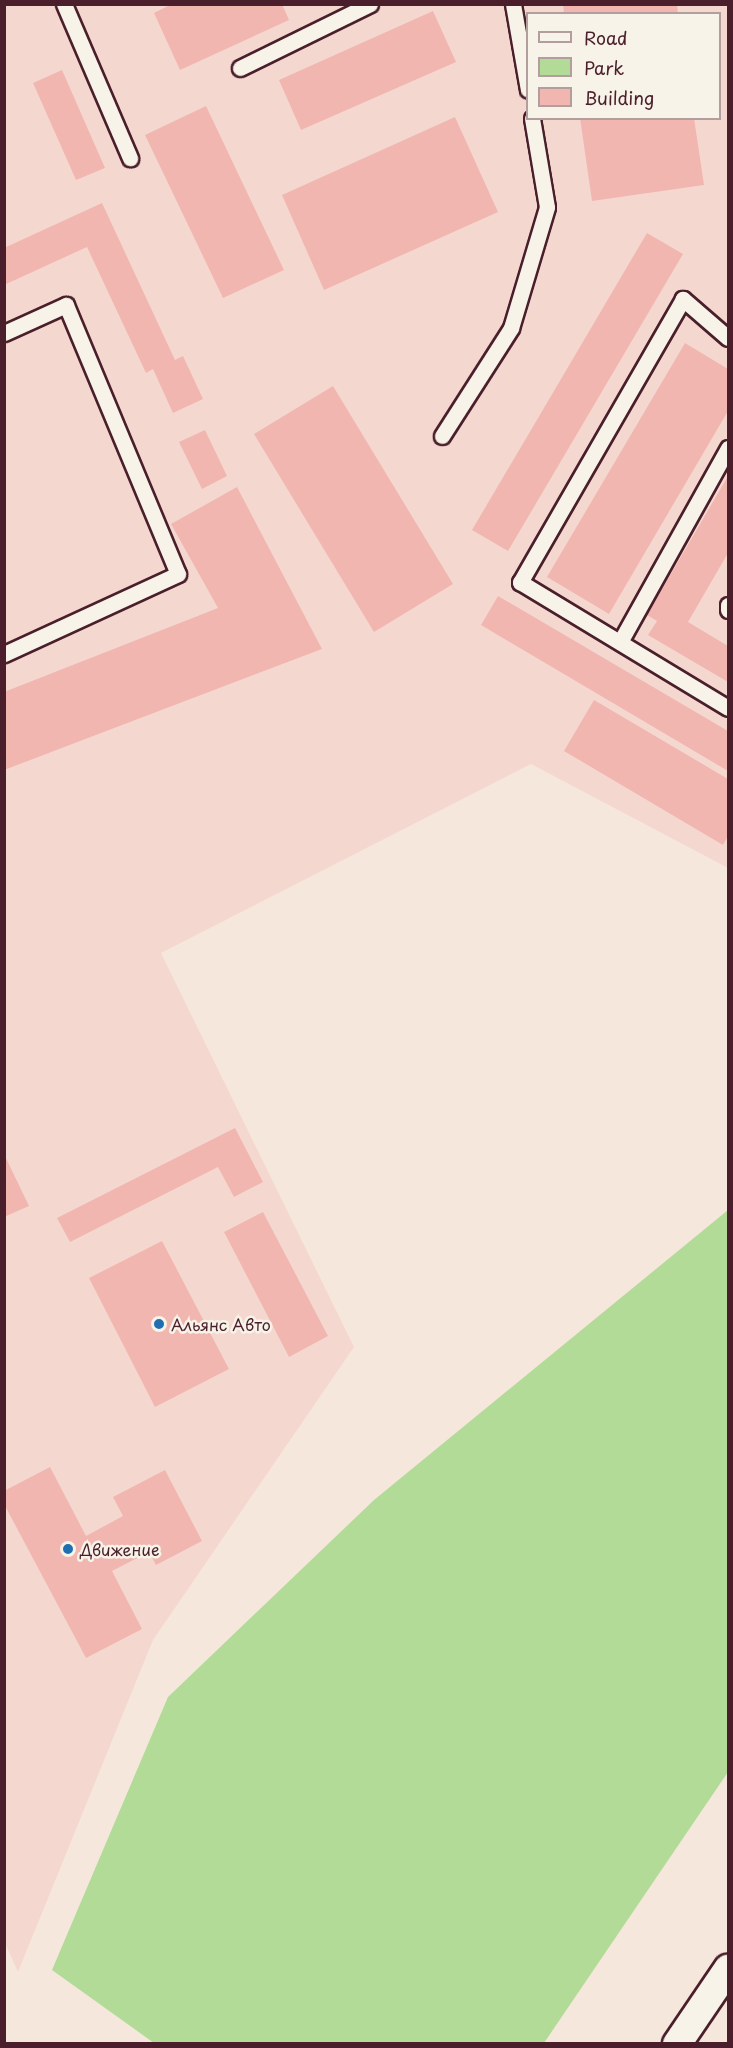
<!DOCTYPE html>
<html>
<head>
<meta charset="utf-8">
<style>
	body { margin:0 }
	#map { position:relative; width:733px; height:2048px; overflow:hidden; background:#f6e7dd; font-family:"Playpen Sans",sans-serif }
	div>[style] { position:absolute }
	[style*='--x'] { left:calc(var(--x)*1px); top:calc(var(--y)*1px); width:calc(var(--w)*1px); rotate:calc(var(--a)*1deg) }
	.built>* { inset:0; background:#f4d8d0 }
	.green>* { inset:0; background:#b2db97 }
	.building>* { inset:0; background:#f1b6b0 }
	.roads { filter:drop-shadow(2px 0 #4a1f2b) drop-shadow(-2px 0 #4a1f2b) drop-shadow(0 2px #4a1f2b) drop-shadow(0 -2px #4a1f2b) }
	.service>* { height:15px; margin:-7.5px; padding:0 7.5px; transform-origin:7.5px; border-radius:7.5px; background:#f7f3e8 }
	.minor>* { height:28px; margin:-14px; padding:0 14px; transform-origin:14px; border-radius:14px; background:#f7f3e8 }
	.dots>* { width:16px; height:16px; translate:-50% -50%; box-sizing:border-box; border:3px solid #f7f3e8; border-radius:50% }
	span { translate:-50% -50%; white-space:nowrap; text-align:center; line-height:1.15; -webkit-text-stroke:5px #f7f3e8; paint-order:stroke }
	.poi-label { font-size:16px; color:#4a1f2b }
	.left { translate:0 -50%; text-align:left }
	.frame { position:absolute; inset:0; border:6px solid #4a1f2b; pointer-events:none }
	.legend { position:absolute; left:526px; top:12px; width:195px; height:108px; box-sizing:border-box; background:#f7f3e8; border:2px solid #b29e9c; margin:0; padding:8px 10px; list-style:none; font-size:18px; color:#4a1f2b }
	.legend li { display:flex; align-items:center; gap:12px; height:30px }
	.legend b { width:30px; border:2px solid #b29e9c }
</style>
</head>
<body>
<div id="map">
	<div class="built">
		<div style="clip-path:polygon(evenodd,4px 5px,728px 5px,728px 868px,531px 764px,161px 953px,354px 1347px,153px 1640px,18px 1972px,4px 1941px,4px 5px,528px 14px,720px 14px,720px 118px,528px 118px,528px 14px)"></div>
	</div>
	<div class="green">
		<div style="clip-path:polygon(728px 1210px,728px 1772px,544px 2043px,154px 2043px,52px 1970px,168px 1697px,374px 1500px)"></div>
	</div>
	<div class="building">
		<div style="clip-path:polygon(172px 4px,282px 4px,289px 20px,180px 70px,154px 13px)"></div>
		<div style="clip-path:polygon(563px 4px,677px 4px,678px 14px,564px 14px)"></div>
		<div style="clip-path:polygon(433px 11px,456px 62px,301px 130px,279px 80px)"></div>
		<div style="clip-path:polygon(62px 70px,105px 168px,76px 180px,33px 83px)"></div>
		<div style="clip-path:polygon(206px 106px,284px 270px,223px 298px,145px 135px)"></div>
		<div style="clip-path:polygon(455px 117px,498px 212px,324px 290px,282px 195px)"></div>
		<div style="clip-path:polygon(580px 118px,694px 118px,704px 185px,592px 201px)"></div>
		<div style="clip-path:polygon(102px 203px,175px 360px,183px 356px,203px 399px,173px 413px,153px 369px,146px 373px,87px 247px,4px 285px,4px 248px)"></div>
		<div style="clip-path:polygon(647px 233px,683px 254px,508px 551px,472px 530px)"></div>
		<div style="clip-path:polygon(685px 343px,728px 369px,728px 411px,609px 614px,547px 577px)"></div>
		<div style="clip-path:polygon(333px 386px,453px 584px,374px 632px,254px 434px)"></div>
		<div style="clip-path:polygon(205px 430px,227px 476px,202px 489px,179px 442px)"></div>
		<div style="clip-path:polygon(728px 476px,728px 553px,688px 622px,728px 646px,728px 682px,648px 635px,657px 621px,647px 615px)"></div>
		<div style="clip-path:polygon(237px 487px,322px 649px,4px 770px,4px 692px,218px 608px,171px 524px)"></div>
		<div style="clip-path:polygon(498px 596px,728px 731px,728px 771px,481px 625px)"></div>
		<div style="clip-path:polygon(594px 700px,728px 779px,728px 836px,723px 845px,564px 751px)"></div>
		<div style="clip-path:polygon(235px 1128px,263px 1182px,234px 1197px,218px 1167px,70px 1242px,57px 1218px)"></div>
		<div style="clip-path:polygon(4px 1154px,29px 1206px,4px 1217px)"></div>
		<div style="clip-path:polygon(263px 1212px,328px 1336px,289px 1357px,224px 1232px)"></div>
		<div style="clip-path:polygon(162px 1241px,229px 1369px,155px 1407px,89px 1278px)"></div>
		<div style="clip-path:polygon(50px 1467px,86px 1536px,123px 1516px,113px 1497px,165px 1470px,202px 1541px,156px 1565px,149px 1552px,112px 1571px,142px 1629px,86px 1658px,4px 1504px,4px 1491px)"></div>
	</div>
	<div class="roads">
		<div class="service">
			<div style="--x:64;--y:4;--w:168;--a:66.8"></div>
			<div style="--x:513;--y:4;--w:87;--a:80.1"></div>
			<div style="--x:240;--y:68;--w:145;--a:-26.2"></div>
			<div style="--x:4;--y:333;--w:68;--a:-24.3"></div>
			<div style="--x:66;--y:305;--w:291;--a:67.4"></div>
			<div style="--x:178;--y:574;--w:192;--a:155.3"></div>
			<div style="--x:728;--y:338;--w:60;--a:-139.1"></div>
			<div style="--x:683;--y:299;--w:327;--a:119.9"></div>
			<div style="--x:520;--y:582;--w:243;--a:31.2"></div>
			<div style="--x:442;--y:436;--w:128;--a:-57.4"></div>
			<div style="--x:511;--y:328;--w:126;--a:-73.4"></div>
			<div style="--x:547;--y:207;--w:90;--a:-99.6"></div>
			<div style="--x:728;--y:605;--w:5;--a:90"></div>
			<div style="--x:620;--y:642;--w:222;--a:-60.9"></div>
		</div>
		<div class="minor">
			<div style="--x:677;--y:2044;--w:91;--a:-55.8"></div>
		</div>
	</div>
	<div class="dots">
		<div style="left:159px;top:1324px;background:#1f6fb2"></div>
		<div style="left:68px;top:1549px;background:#1f6fb2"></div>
	</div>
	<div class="poi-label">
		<span class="left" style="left:171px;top:1324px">Альянс Авто</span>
		<span class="left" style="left:80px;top:1549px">Движение</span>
	</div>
	<div class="frame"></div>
	<ul class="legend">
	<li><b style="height:8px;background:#f7f3e8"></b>Road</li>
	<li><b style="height:16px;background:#b2db97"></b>Park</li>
	<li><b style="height:16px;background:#f1b6b0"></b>Building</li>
	</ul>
</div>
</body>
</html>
